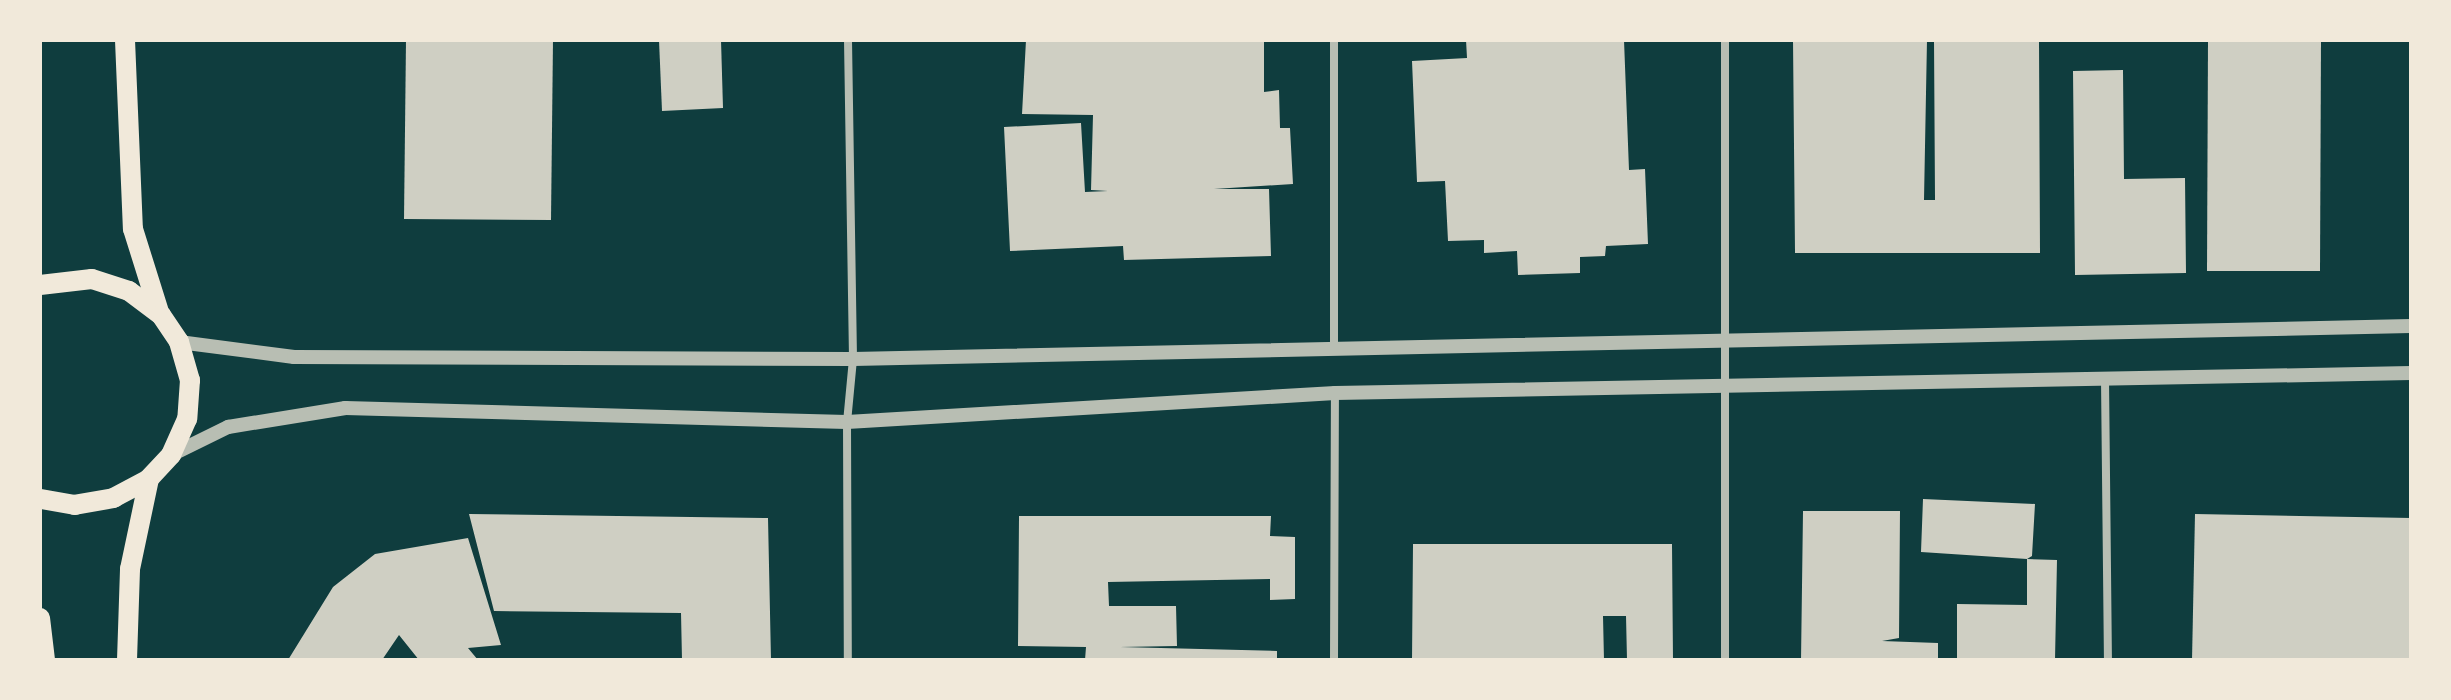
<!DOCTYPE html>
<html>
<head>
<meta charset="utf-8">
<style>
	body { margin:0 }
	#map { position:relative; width:2451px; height:700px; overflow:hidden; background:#0f3d3e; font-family:Mulish,sans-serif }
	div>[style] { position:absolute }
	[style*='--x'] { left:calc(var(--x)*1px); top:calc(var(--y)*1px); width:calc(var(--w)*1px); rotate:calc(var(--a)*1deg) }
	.building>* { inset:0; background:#cfcfc3 }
	.minor>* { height:8px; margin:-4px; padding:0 4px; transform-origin:4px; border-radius:4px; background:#b8beb3 }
	.tertiary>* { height:14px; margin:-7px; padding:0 7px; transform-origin:7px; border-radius:7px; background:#b8beb3 }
	.primary>* { height:20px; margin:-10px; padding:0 10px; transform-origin:10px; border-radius:10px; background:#f1e9da }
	span { translate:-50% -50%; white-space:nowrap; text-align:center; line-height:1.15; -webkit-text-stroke:8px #f1e9da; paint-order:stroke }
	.frame { position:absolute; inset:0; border:42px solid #f1e9da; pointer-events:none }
</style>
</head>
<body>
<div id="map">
	<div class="building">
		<div style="clip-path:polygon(406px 40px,553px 40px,551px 220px,404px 219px)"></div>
		<div style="clip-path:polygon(659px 40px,721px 40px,723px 108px,662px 111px)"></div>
		<div style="clip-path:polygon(1026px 40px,1264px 40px,1264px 92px,1279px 90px,1280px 128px,1290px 128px,1293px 184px,1214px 189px,1269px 189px,1271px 256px,1124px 260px,1123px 246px,1010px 251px,1004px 127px,1081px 123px,1085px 192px,1108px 191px,1091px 190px,1093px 115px,1022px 114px)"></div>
		<div style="clip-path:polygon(1466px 40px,1624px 40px,1629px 170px,1645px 169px,1648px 244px,1606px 246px,1605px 256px,1580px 257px,1580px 273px,1518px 275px,1517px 251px,1484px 253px,1484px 240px,1448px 241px,1445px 181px,1417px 182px,1412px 61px,1467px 58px)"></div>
		<div style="clip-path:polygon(1793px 40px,1927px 40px,1924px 200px,1935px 200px,1934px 40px,2039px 40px,2040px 253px,1795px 253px)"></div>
		<div style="clip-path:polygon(2208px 40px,2321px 40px,2320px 271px,2207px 271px)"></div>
		<div style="clip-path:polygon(2123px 70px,2124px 179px,2185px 178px,2186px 273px,2075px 275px,2073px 71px)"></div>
		<div style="clip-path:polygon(1923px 499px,2035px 504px,2032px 556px,2027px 559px,2057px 560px,2055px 660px,1957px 660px,1957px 604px,2027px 605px,2027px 559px,1921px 552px)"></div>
		<div style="clip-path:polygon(1803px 511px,1900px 511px,1899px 638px,1882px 641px,1938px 643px,1938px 660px,1801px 660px)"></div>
		<div style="clip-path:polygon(469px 514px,768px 518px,771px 660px,682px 660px,681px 613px,494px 611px)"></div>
		<div style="clip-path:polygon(2195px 514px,2411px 518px,2411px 660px,2192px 660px)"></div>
		<div style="clip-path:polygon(1019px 516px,1271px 516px,1270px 536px,1295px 537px,1295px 599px,1270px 600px,1270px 579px,1108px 582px,1109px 606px,1176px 606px,1177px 646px,1120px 647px,1277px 651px,1277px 660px,1085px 660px,1086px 647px,1018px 646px)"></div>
		<div style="clip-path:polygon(468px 538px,501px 645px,468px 648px,478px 660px,419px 660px,399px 635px,382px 660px,288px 660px,333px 587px,375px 554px)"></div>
		<div style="clip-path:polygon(1413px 544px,1672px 544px,1673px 660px,1627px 660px,1626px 616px,1603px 616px,1604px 660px,1412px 660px)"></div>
	</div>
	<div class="minor">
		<div style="--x:848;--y:40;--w:319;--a:89.1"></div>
		<div style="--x:853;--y:359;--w:63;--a:95.4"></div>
		<div style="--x:847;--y:422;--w:238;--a:89.8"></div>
		<div style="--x:1725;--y:40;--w:620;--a:90"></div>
		<div style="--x:1334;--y:346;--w:306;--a:-90"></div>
		<div style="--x:2105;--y:379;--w:281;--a:89.4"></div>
		<div style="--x:1334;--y:660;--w:267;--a:-89.8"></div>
	</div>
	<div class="tertiary">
		<div style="--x:179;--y:342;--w:116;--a:7.4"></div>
		<div style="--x:294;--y:357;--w:559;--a:0.2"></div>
		<div style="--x:853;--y:359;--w:1558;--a:-1.21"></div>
		<div style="--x:171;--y:455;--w:64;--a:-26.2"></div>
		<div style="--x:228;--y:427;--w:119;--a:-9.2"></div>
		<div style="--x:345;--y:408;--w:502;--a:1.6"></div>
		<div style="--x:847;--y:422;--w:489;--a:-3.4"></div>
		<div style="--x:1335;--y:393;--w:1076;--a:-1.06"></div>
	</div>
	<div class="primary">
		<div style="--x:125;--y:40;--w:189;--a:87.6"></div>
		<div style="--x:133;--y:229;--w:87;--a:72.6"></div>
		<div style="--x:40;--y:285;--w:52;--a:-6.6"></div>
		<div style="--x:92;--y:279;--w:39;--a:18"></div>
		<div style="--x:129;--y:291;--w:40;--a:37"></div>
		<div style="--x:161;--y:315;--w:32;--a:56"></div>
		<div style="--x:179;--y:342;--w:40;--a:74"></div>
		<div style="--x:190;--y:380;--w:39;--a:94"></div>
		<div style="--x:187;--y:419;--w:39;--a:114"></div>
		<div style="--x:171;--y:455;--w:33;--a:133"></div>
		<div style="--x:149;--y:479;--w:40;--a:152"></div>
		<div style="--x:114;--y:498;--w:40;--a:170"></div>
		<div style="--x:75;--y:505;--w:36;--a:-170"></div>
		<div style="--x:40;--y:618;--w:42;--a:83.2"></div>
		<div style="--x:127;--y:660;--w:91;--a:-88.1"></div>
		<div style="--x:130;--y:569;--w:92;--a:-78.1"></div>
	</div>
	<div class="frame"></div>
</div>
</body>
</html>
